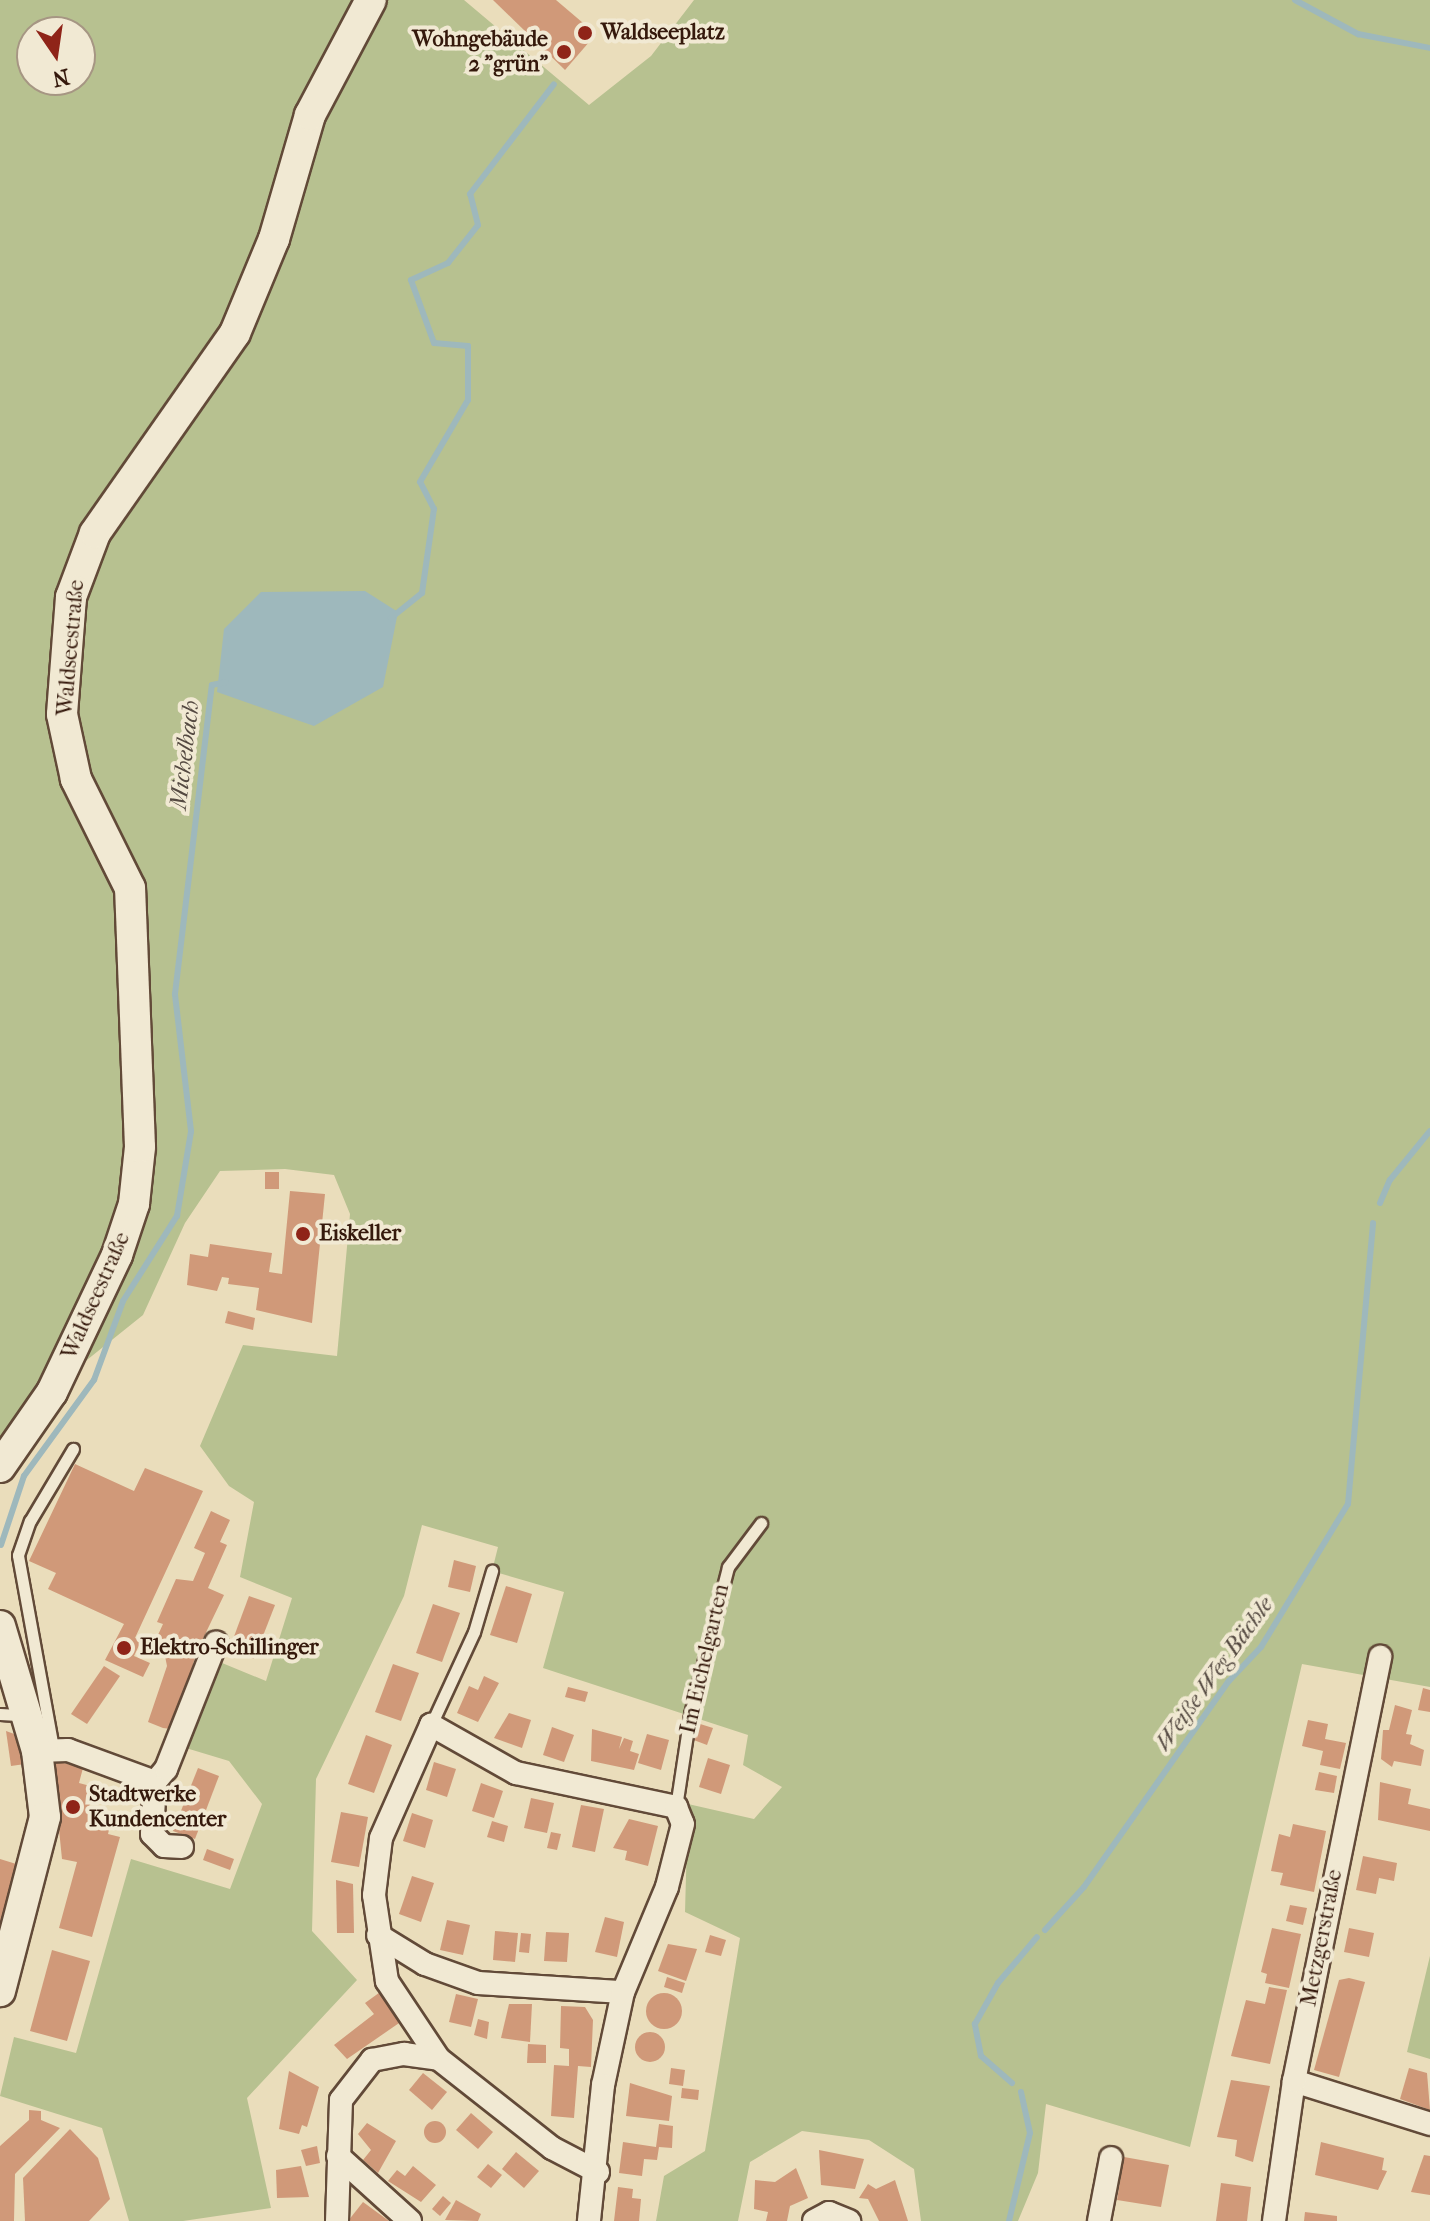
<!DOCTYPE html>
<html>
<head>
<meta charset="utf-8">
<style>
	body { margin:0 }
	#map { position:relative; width:1430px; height:2221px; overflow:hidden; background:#eaddbb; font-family:"IM FELL French Canon",serif }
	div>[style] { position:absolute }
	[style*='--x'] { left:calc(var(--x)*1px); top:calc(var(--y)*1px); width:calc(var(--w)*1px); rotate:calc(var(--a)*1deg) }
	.green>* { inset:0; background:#b7c190 }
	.water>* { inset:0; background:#9eb8bc }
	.stream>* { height:6px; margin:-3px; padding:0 3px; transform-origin:3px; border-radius:3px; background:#9eb8bc }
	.building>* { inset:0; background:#d09979 }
	.round { border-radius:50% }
	.roads { filter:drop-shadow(2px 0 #624a38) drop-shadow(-2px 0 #624a38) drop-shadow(0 2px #624a38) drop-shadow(0 -2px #624a38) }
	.lane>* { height:11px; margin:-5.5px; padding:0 5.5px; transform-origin:5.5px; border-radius:5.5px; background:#f1e9d3 }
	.street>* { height:22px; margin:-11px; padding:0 11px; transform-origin:11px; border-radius:11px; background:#f1e9d3 }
	.secondary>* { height:30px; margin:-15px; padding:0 15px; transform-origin:15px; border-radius:15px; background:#f1e9d3 }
	.dots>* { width:22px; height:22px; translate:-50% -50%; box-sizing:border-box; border:4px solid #f1e9d3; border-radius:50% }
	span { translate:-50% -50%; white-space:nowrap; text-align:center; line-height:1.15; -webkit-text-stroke:8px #f1e9d3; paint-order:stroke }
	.poi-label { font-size:22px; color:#35190c; font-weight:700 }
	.left { translate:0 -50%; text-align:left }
	.right { translate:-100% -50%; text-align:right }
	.street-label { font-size:22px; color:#35190c }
	.water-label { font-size:24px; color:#544941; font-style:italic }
	.north { position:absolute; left:16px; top:16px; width:80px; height:80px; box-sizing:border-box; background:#f1e9d3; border:2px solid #a69683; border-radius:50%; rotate:167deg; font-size:22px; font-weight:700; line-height:32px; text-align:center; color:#35190c }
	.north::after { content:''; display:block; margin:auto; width:28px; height:36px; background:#8f2418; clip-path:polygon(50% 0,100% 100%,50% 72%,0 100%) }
</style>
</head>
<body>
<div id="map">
	<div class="green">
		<div style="clip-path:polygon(evenodd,0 0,464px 0,589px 105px,651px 56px,694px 0,1430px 0,1430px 1687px,1302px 1664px,1190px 2147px,1046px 2104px,1038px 2173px,1018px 2221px,921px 2221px,914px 2169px,869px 2140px,802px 2131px,750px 2162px,738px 2221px,656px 2221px,664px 2176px,705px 2151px,740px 1938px,685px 1912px,688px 1804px,754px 1819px,782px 1787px,743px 1765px,748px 1735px,543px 1668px,564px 1592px,492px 1571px,498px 1547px,422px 1525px,404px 1596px,316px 1779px,312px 1931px,357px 1980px,247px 2098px,271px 2208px,183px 2221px,129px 2221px,102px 2128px,0 2096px,14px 2037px,76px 2053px,131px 1859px,230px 1889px,262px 1804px,229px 1761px,176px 1745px,210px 1658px,266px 1681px,292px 1598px,240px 1577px,254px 1502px,229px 1486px,200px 1446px,243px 1345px,337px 1356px,350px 1214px,334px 1175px,285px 1169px,220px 1171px,185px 1223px,143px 1315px,47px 1392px,0 1449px,0 0,32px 32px,80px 32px,80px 80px,32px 80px,32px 32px)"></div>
		<div style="clip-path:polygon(1430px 1956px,1430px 2059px,1407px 2052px)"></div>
	</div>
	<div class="water">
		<div style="clip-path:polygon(365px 591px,398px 612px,383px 687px,314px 726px,217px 692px,224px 629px,261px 592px)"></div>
	</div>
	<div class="stream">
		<div style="--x:1295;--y:0;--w:72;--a:28.4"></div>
		<div style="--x:1358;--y:34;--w:73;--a:11"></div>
		<div style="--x:391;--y:618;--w:40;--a:-39"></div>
		<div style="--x:422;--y:593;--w:85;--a:-81.9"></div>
		<div style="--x:434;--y:509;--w:30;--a:-117"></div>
		<div style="--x:420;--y:482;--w:95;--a:-59.7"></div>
		<div style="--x:468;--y:400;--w:54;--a:-90"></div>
		<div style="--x:468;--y:346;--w:34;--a:-175"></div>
		<div style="--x:434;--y:343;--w:67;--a:-110.1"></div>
		<div style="--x:411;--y:280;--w:41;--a:-24.7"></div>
		<div style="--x:448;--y:263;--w:48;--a:-51.7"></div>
		<div style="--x:478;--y:225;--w:32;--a:-104"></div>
		<div style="--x:470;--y:194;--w:138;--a:-52.6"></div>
		<div style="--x:1380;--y:1203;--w:25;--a:-67"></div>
		<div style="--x:1390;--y:1180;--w:63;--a:-50.8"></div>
		<div style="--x:1;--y:1545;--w:73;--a:-71.6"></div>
		<div style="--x:24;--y:1476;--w:119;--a:-53.9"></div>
		<div style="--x:94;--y:1380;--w:84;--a:-69.8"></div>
		<div style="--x:123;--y:1301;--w:101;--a:-57.6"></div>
		<div style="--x:177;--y:1216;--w:86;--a:-80.6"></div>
		<div style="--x:191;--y:1131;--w:138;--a:-96.7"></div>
		<div style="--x:175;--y:994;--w:311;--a:-83.2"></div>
		<div style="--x:212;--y:685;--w:14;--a:-12"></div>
		<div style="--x:1045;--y:1930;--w:58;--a:-47.8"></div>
		<div style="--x:1084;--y:1887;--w:252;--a:-54.9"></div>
		<div style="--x:1229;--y:1681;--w:47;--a:-46.7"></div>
		<div style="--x:1261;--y:1647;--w:167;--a:-58.7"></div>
		<div style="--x:1348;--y:1504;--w:282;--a:-84.9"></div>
		<div style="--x:1012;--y:2083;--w:41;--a:-138.9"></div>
		<div style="--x:981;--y:2056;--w:33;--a:-101"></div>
		<div style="--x:975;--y:2024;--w:47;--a:-60.7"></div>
		<div style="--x:998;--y:1983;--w:60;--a:-49.7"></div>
		<div style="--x:1009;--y:2221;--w:90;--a:-76.6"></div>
		<div style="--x:1030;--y:2133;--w:42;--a:-102.4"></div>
	</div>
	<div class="building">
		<div style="clip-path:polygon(493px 0,556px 0,596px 34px,565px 70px)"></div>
		<div style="clip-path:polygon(265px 1172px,279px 1172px,279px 1189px,265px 1189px)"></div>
		<div style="clip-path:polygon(290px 1191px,325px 1194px,312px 1323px,256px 1310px,259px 1288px,228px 1284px,229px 1278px,222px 1277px,217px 1291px,187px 1285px,190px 1254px,208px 1257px,210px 1244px,272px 1253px,269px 1272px,282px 1274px)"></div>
		<div style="clip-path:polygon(228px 1311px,255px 1318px,253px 1330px,225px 1323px)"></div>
		<div style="clip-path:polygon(75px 1464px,134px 1491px,145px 1468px,203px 1491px,135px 1638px,141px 1641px,134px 1656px,150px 1663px,143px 1677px,105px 1660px,124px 1624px,48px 1589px,56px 1573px,29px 1561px)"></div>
		<div style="clip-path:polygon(211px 1511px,230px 1520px,220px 1542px,227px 1545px,208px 1588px,224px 1595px,198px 1649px,193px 1664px,199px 1666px,171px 1729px,163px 1728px,148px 1722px,167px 1666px,164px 1651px,153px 1646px,163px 1624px,157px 1622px,176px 1579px,193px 1581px,205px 1553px,194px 1548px)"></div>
		<div style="clip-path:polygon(454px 1560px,476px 1566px,470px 1592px,448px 1587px)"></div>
		<div style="clip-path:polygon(506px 1586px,532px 1594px,517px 1643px,490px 1635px)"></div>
		<div style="clip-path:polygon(249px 1596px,275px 1605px,254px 1659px,229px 1650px)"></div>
		<div style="clip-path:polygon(433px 1604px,460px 1613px,442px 1662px,416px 1653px)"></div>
		<div style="clip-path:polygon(393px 1664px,419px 1673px,401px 1721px,375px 1712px)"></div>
		<div style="clip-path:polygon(104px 1666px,120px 1676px,87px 1724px,71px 1714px)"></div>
		<div style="clip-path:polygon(484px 1676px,499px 1683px,478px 1722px,457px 1713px,469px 1686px,478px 1690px)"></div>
		<div style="clip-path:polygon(568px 1687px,588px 1692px,585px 1702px,565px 1697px)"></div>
		<div style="clip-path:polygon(1423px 1688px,1430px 1690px,1430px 1712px,1418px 1710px)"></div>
		<div style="clip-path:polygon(1395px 1705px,1412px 1710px,1406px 1734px,1412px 1735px,1410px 1744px,1424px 1750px,1421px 1766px,1394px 1761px,1392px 1767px,1381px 1759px,1383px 1730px,1389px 1730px)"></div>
		<div style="clip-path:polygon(509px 1713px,531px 1720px,522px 1748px,494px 1738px)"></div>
		<div style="clip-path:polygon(1308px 1720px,1328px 1724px,1325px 1739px,1346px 1743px,1340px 1769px,1320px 1765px,1323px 1751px,1302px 1746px)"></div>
		<div style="clip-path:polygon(697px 1723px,713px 1728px,707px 1745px,691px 1739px)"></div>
		<div style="clip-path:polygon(552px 1727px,574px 1735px,564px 1762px,543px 1755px)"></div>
		<div style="clip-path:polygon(592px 1729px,622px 1737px,619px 1749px,624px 1738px,633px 1741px,630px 1751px,639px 1754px,634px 1770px,591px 1761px)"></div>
		<div style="clip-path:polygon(6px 1731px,17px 1735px,25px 1764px,11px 1766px)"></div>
		<div style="clip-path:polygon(647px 1734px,669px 1740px,661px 1770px,638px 1763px)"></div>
		<div style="clip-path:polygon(366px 1735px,392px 1745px,374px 1793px,348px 1784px)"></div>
		<div style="clip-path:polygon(708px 1758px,730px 1765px,721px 1794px,699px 1787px)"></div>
		<div style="clip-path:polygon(52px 1760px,83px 1768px,79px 1783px,94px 1787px,88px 1812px,112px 1817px,108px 1834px,120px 1837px,92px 1937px,59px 1928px,77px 1862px,62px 1859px)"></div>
		<div style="clip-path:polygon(434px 1762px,456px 1769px,447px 1797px,426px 1790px)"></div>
		<div style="clip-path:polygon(198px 1768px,219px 1776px,195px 1839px,173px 1831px)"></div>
		<div style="clip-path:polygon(1319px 1772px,1337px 1776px,1334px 1793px,1315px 1790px)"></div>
		<div style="clip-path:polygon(1380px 1782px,1411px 1789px,1408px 1804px,1430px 1809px,1430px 1831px,1378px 1820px)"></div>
		<div style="clip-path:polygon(481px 1783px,503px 1791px,494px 1818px,472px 1811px)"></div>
		<div style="clip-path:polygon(531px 1798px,554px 1803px,547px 1833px,524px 1828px)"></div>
		<div style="clip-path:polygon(581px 1805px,604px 1809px,595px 1852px,572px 1847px)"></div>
		<div style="clip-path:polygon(341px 1812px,368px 1817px,359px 1867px,331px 1862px)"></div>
		<div style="clip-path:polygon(412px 1813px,433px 1820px,425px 1848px,403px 1841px)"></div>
		<div style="clip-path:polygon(629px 1819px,658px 1826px,648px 1866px,625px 1860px,627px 1851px,613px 1848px)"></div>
		<div style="clip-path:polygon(492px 1821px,508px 1826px,504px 1842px,487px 1837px)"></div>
		<div style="clip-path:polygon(1293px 1824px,1326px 1831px,1314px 1892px,1280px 1885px,1283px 1873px,1271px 1871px,1279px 1834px,1290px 1837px)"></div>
		<div style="clip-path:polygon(551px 1832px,561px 1834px,557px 1850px,547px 1848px)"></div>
		<div style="clip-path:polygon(207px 1849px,234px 1859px,230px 1870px,203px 1860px)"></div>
		<div style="clip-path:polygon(1363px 1856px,1397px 1863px,1394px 1881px,1379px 1878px,1376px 1894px,1356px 1890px)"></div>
		<div style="clip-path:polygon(0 1859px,26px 1867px,0 1954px)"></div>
		<div style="clip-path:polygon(412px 1876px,434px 1883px,421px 1922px,399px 1914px)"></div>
		<div style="clip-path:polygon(336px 1880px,353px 1884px,354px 1933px,337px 1933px)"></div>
		<div style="clip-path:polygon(1290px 1905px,1307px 1908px,1303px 1925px,1286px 1921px)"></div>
		<div style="clip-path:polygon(605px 1917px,624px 1922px,617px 1957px,595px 1952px)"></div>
		<div style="clip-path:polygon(447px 1920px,470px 1925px,463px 1955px,440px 1950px)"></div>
		<div style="clip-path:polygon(1272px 1928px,1301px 1934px,1289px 1988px,1265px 1983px,1267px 1974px,1261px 1972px)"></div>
		<div style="clip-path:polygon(1349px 1928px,1374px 1933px,1369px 1957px,1344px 1952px)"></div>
		<div style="clip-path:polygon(495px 1931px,518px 1933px,515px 1962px,493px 1960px)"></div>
		<div style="clip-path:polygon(546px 1932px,569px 1933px,567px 1962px,544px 1961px)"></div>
		<div style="clip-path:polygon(521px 1933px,531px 1934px,529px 1953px,519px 1952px)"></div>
		<div style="clip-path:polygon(710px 1935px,726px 1940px,721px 1956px,705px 1952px)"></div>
		<div style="clip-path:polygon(668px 1944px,697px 1949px,686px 1981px,658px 1971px)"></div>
		<div style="clip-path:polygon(52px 1950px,90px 1961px,67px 2041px,30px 2031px)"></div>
		<div style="clip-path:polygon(667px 1977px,685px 1983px,682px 1993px,664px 1987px)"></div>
		<div style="clip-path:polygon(1349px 1978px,1365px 1982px,1339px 2077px,1314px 2070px,1339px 1980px)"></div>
		<div style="clip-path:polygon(1269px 1987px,1287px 1990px,1270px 2064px,1231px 2056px,1246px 2000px,1265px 2004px)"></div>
		<div style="clip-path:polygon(383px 1990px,402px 2021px,347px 2059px,334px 2045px,374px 2014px,365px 2003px)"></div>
		<div class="round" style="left:646px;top:1993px;width:36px;height:36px"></div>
		<div style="clip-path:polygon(456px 1994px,478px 1999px,471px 2027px,449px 2022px)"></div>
		<div style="clip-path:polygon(509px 2004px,532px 2004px,530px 2042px,501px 2038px)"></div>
		<div style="clip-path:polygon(561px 2006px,585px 2007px,593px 2020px,591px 2067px,578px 2066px,574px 2118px,551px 2116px,554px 2065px,569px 2066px,569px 2049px,560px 2048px)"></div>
		<div style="clip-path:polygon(478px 2019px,489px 2022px,487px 2039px,474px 2035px)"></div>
		<div class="round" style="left:635px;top:2032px;width:30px;height:30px"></div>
		<div style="clip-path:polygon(528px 2044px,546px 2045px,546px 2063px,527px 2063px)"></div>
		<div style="clip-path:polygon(671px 2068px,685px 2070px,683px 2086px,669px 2084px)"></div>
		<div style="clip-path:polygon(1409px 2068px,1427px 2073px,1430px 2110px,1400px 2099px)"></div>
		<div style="clip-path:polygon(289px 2071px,319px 2087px,307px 2127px,302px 2125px,299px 2134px,279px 2129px)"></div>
		<div style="clip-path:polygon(423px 2073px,447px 2092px,432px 2110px,409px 2090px)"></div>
		<div style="clip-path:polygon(1231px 2080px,1270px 2086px,1253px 2162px,1235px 2156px,1237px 2140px,1217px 2137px)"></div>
		<div style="clip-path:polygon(630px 2083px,672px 2096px,669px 2121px,626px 2116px)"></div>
		<div style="clip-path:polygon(682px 2088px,699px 2090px,698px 2100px,681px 2098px)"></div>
		<div style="clip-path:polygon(29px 2110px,41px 2111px,41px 2120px,60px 2128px,15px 2174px,14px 2221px,0 2221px,0 2146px,29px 2120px)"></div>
		<div style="clip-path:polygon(471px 2113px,493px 2132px,478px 2149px,456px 2130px)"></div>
		<div class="round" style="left:424px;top:2121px;width:22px;height:22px"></div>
		<div style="clip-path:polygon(367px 2123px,396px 2141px,378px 2173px,363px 2160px,371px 2150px,358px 2134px)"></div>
		<div style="clip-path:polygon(659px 2124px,673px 2126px,672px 2148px,659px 2147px,657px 2160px,644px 2159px,642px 2176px,619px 2173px,623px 2142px,656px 2147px)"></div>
		<div style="clip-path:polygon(70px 2129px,98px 2158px,110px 2199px,89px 2221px,25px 2221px,23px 2178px)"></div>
		<div style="clip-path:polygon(1321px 2142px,1384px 2158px,1382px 2170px,1387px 2171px,1378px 2190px,1315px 2175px)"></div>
		<div style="clip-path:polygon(317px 2146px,320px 2163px,306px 2166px,301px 2150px)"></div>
		<div style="clip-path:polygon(819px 2150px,864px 2159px,855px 2189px,821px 2185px)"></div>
		<div style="clip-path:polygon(516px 2152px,539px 2171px,524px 2188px,502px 2169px)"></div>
		<div style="clip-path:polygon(1424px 2155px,1430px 2156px,1430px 2195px,1411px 2192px)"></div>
		<div style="clip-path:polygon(1124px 2157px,1169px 2165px,1161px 2207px,1117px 2200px)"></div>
		<div style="clip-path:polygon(488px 2164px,502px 2175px,491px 2188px,477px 2177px)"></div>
		<div style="clip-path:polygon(301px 2166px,309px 2197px,277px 2198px,276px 2170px)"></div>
		<div style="clip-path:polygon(413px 2166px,436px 2185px,421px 2202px,388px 2181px,397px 2170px,405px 2176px)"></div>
		<div style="clip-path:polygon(796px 2168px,808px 2198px,790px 2206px,787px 2221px,766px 2221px,768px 2212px,754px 2209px,755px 2180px,775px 2182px)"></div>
		<div style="clip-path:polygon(895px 2180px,908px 2221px,879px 2221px,868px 2199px,859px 2198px,868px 2184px,876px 2189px)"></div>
		<div style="clip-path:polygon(1221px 2183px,1251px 2187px,1247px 2221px,1216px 2221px)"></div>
		<div style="clip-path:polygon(618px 2187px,633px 2189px,632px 2198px,641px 2199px,639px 2221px,614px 2221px)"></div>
		<div style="clip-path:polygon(443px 2196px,451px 2203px,440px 2216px,432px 2209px)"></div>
		<div style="clip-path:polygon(456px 2200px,481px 2214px,478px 2221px,445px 2220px)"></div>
		<div style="clip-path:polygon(363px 2202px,389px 2221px,348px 2221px)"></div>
		<div style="clip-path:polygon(1305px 2212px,1337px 2216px,1337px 2221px,1304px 2221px)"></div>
	</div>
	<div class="roads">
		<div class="lane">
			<div style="--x:0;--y:1714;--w:22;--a:3"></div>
			<div style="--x:431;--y:1725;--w:102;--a:-65.2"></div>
			<div style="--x:474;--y:1632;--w:64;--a:-73.6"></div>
			<div style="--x:53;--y:1748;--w:196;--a:-100.3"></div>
			<div style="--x:18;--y:1555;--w:36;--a:-71"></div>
			<div style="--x:30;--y:1521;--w:84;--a:-59.2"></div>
			<div style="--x:676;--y:1807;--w:94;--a:-81.4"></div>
			<div style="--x:690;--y:1714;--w:152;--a:-75.5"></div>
			<div style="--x:728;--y:1567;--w:55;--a:-53.1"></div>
		</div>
		<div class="street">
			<div style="--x:37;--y:1751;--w:31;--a:-2"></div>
			<div style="--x:68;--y:1750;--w:93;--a:20.2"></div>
			<div style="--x:155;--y:1782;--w:52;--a:93.3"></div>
			<div style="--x:152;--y:1834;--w:17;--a:45"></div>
			<div style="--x:164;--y:1846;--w:18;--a:3"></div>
			<div style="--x:155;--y:1782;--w:17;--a:-50"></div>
			<div style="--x:166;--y:1769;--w:136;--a:-68.4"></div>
			<div style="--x:378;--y:1935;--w:55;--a:31.7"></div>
			<div style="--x:425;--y:1964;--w:56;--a:19.7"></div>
			<div style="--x:478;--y:1983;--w:145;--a:3.6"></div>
			<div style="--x:439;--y:2059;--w:94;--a:-123.7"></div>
			<div style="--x:387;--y:1981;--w:87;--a:-98.6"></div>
			<div style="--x:374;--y:1895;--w:57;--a:-83"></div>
			<div style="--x:381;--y:1838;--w:124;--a:-66.1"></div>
			<div style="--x:431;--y:1725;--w:98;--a:29.5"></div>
			<div style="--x:516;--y:1773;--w:164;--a:12"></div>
			<div style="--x:676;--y:1807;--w:18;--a:68"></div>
			<div style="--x:683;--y:1824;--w:65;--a:104.3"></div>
			<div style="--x:667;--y:1887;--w:114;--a:112.7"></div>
			<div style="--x:623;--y:1992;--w:95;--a:102.1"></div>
			<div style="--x:603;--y:2085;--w:137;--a:95.9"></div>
			<div style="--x:1294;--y:2081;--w:143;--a:17.5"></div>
			<div style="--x:338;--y:2156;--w:97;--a:42.1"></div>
			<div style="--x:337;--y:2221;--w:121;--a:-88.1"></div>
			<div style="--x:341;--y:2100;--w:51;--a:-52.2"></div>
			<div style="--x:372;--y:2060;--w:33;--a:-11"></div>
			<div style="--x:404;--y:2054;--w:35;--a:8"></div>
			<div style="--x:439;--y:2059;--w:144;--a:38.2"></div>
			<div style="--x:552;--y:2148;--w:52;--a:27.6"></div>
			<div style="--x:814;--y:2221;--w:17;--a:-28"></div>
			<div style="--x:829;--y:2213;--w:22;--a:22"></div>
			<div style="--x:1099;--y:2221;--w:64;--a:-79.2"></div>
			<div style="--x:1274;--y:2221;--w:141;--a:-81.9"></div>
			<div style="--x:1294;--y:2081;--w:433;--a:-78.5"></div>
		</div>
		<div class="secondary">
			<div style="--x:0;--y:1467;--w:91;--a:-55.3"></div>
			<div style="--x:52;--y:1392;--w:152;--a:-64.6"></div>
			<div style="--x:117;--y:1255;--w:54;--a:-71.6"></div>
			<div style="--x:134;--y:1204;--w:57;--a:-84"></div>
			<div style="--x:140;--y:1147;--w:259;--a:-92.2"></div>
			<div style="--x:130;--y:888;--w:122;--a:-116.4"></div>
			<div style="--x:76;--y:779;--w:66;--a:-102.2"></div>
			<div style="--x:62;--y:714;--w:117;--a:-85.6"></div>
			<div style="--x:71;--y:597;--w:68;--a:-69.4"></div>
			<div style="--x:95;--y:533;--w:244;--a:-55"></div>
			<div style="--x:235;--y:333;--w:102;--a:-67.5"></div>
			<div style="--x:274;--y:239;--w:129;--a:-73.8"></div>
			<div style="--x:310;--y:115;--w:130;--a:-62.1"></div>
			<div style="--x:0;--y:1626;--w:130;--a:73.5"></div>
			<div style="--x:37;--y:1751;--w:66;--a:83.1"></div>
			<div style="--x:45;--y:1817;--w:180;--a:104.5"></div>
		</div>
	</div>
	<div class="dots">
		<div style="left:585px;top:33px;background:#8f2418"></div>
		<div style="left:564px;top:52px;background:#8f2418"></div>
		<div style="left:303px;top:1234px;background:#8f2418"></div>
		<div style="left:124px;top:1648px;background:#8f2418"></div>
		<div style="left:73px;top:1807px;background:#8f2418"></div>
	</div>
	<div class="poi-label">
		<span class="left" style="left:601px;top:33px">Waldseeplatz</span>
		<span class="right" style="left:548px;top:52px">Wohngebäude<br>2 "grün"</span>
		<span class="left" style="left:319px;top:1234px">Eiskeller</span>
		<span class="left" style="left:140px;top:1648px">Elektro-Schillinger</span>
		<span class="left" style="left:89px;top:1807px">Stadtwerke<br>Kundencenter</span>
	</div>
	<div class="street-label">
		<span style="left:71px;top:648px;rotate:-85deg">Waldseestraße</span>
		<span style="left:96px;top:1296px;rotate:-66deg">Waldseestraße</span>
		<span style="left:705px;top:1659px;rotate:-77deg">Im Eichelgarten</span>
		<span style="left:1322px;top:1938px;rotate:-79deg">Metzgerstraße</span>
	</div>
	<div class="water-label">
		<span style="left:185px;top:755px;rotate:-83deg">Michelbach</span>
		<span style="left:1214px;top:1674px;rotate:-54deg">Weiße Weg Bächle</span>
	</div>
	<div class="north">N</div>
</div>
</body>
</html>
